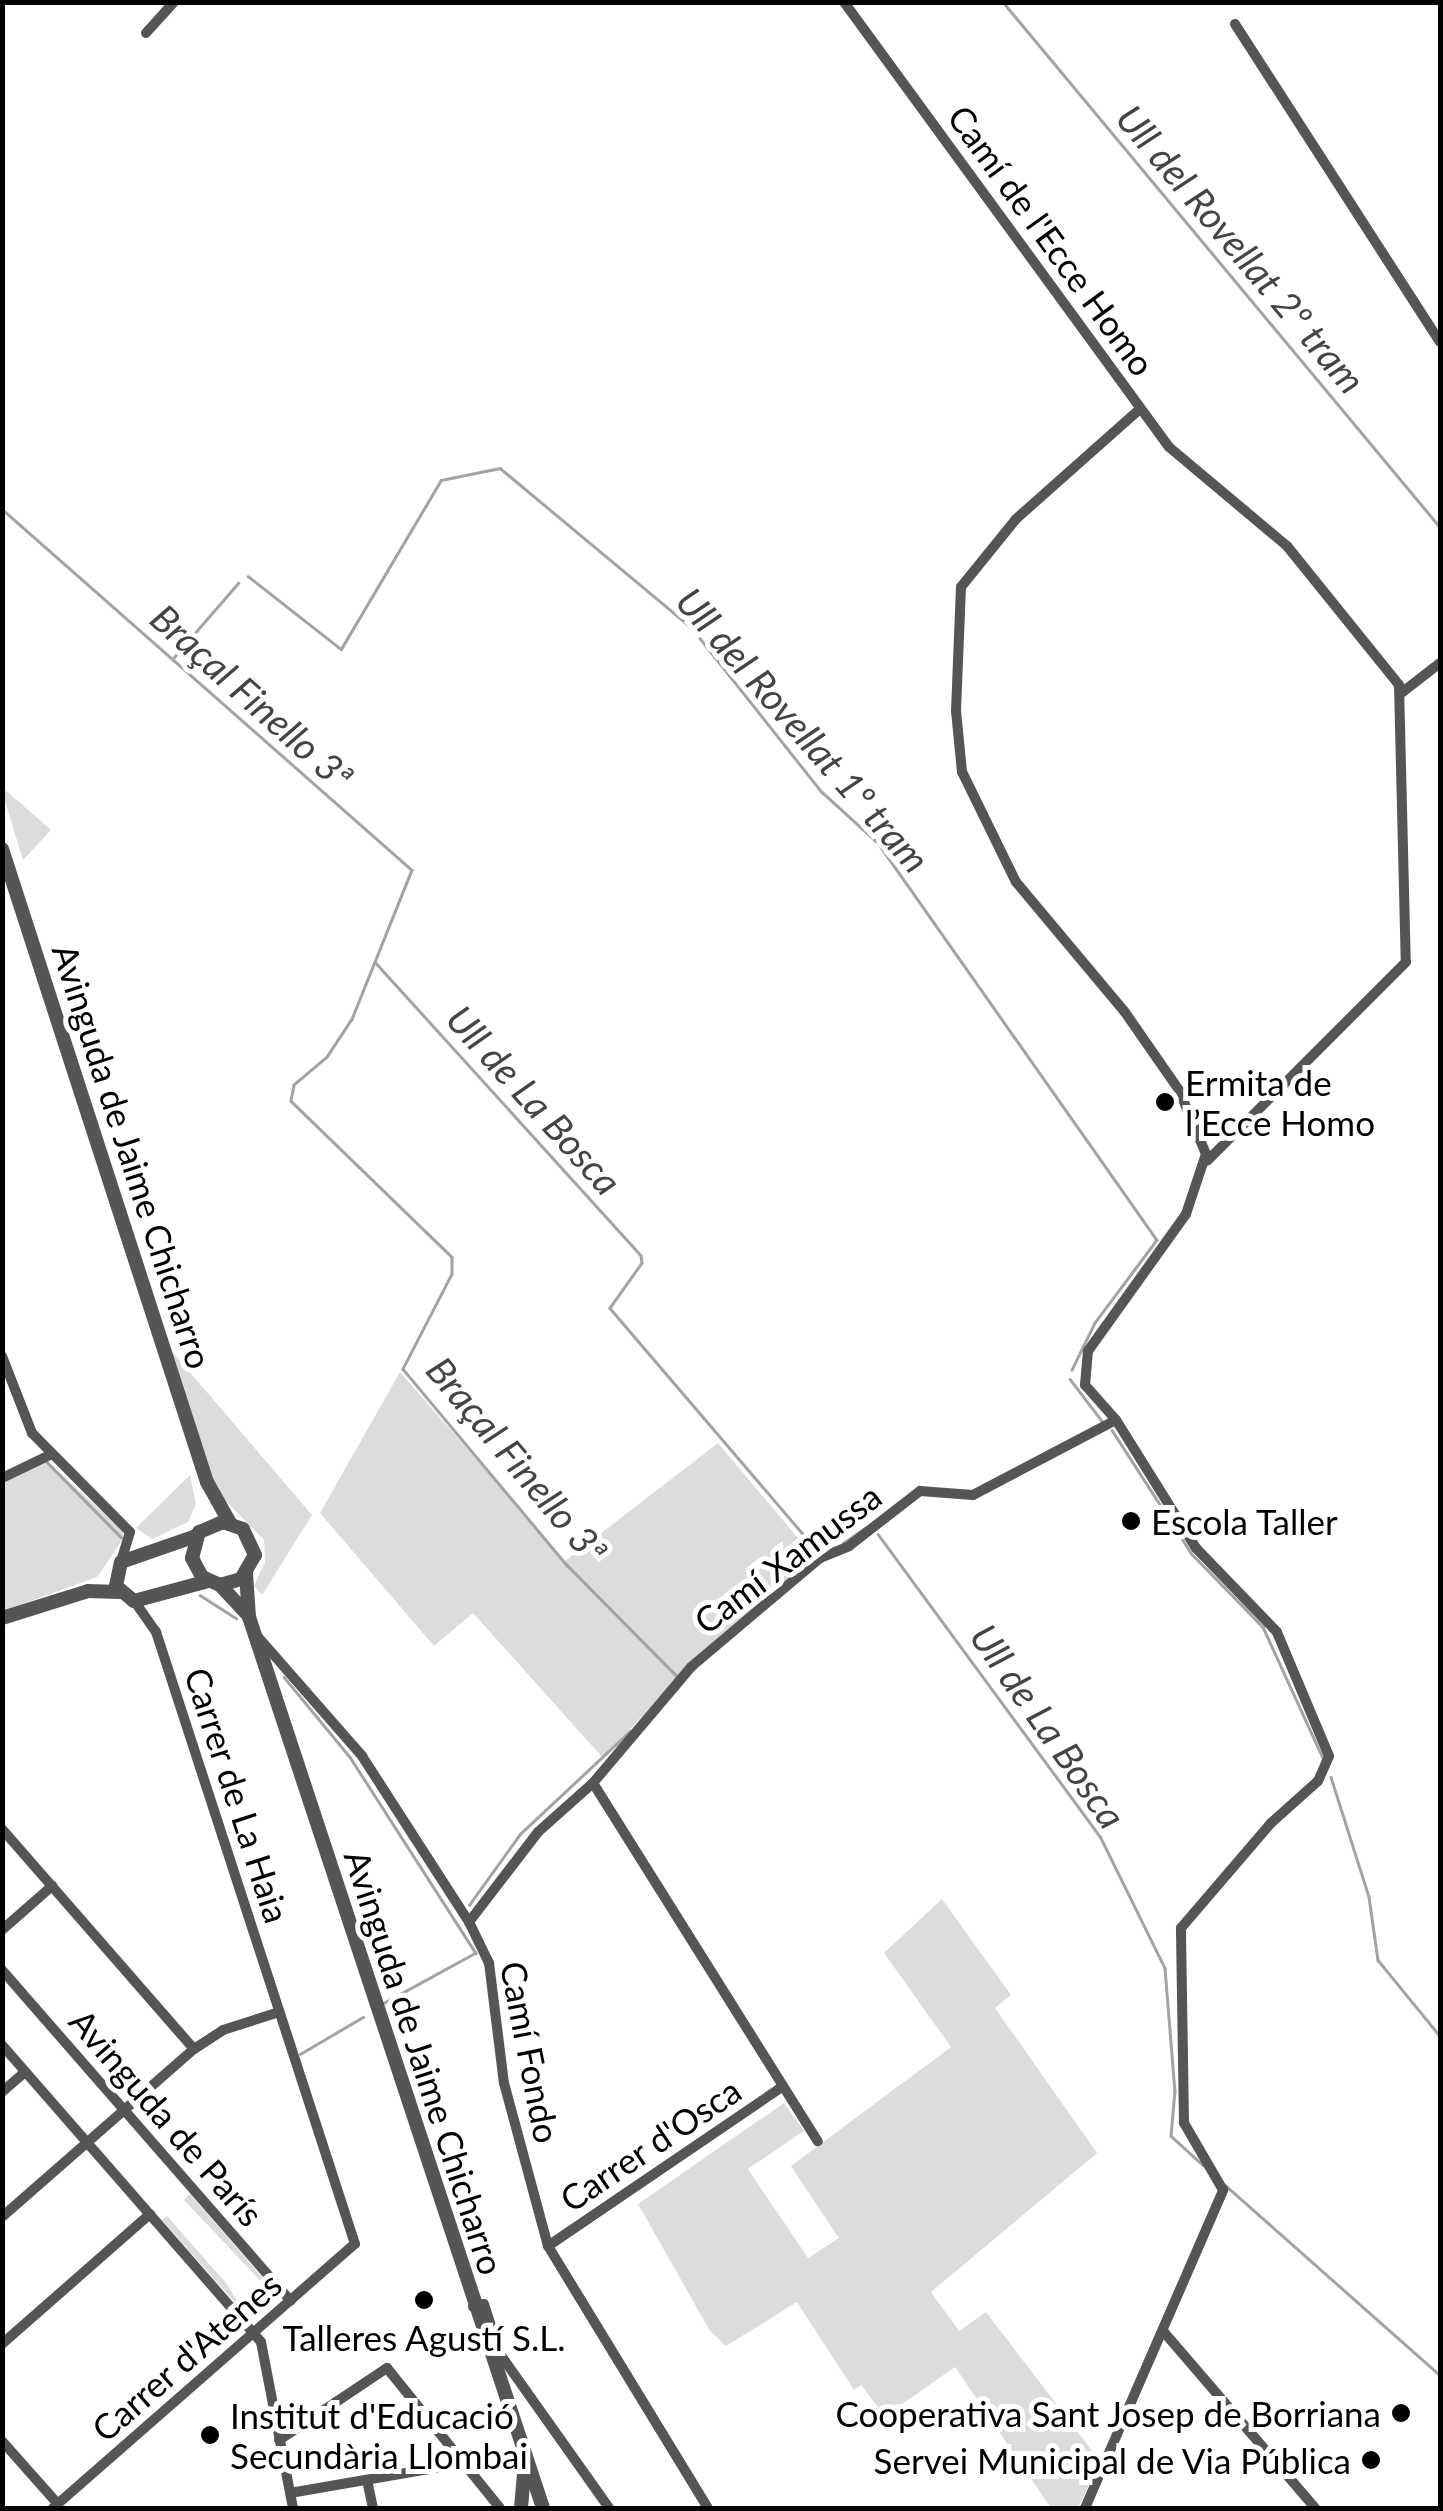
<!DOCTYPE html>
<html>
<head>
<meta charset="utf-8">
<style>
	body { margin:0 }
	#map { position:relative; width:1443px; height:2511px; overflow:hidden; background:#fff; font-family:Lato,sans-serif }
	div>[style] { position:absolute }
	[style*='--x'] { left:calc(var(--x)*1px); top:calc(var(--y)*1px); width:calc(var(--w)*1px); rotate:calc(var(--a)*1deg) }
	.green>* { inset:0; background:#dcdcdc }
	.stream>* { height:2.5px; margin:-1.25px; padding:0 1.25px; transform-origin:1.25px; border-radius:1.25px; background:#a3a3a3 }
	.minor>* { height:10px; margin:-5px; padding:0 5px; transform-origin:5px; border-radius:5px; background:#555 }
	.tertiary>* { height:14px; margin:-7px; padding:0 7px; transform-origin:7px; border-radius:7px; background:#555 }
	.dots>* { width:28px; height:28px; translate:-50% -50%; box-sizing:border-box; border:5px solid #fff; border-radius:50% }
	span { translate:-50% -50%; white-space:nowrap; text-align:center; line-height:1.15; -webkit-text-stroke:10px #fff; paint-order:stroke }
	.street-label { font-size:35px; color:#000 }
	.poi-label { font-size:35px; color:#000 }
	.left { translate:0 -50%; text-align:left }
	.right { translate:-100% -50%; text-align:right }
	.water-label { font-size:38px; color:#444; font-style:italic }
	.frame { position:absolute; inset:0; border:5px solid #000; pointer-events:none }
</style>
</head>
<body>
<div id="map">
	<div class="green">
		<div style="clip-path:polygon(3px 788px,51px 830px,23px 860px,3px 795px)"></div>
		<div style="clip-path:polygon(170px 1349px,312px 1515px,262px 1595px,254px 1586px,265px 1562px,264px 1540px,218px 1493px)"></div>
		<div style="clip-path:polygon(400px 1372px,565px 1561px,718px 1443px,814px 1557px,707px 1647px,603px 1758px,473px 1613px,434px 1646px,320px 1513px)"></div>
		<div style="clip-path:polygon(47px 1461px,123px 1531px,123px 1539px,97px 1577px,3px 1611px,3px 1481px)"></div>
		<div style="clip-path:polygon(190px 1475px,196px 1504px,188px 1522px,152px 1539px,136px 1528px)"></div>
		<div style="clip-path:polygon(942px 1899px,1011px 1995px,995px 2008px,1097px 2153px,931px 2292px,959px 2331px,986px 2312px,1100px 2461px,1078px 2508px,1051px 2508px,955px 2367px,885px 2416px,861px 2385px,854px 2390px,797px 2302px,726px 2346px,710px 2331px,638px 2204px,784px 2103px,804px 2131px,748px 2169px,808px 2258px,839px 2238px,791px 2166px,951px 2047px,884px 1953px)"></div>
		<div style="clip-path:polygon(190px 2194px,273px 2290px,271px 2292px,184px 2200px)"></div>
		<div style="clip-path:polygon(167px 2216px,226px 2283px,246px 2315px,162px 2220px)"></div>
	</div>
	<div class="stream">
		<div style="--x:1003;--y:2;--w:683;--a:50.23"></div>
		<div style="--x:2;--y:509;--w:546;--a:41.36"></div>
		<div style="--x:412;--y:870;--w:161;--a:111.9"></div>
		<div style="--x:352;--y:1019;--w:45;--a:123.3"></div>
		<div style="--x:327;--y:1057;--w:43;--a:139.7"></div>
		<div style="--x:294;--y:1085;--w:16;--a:101"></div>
		<div style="--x:291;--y:1101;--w:224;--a:44.1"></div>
		<div style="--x:452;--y:1257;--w:17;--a:90"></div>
		<div style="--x:452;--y:1274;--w:107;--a:117.3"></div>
		<div style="--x:403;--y:1369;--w:256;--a:50.1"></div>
		<div style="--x:567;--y:1565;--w:156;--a:45.3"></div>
		<div style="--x:248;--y:576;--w:118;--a:38.1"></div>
		<div style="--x:341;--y:649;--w:196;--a:-59.4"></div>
		<div style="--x:441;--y:480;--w:60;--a:-11.5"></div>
		<div style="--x:500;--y:468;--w:249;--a:39.8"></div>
		<div style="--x:691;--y:627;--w:211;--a:51.6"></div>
		<div style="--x:822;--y:792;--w:76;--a:42.3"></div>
		<div style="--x:878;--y:843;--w:485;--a:54.9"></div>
		<div style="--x:1157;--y:1240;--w:104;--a:126.8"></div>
		<div style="--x:1095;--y:1323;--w:52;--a:116.1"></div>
		<div style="--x:174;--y:657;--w:98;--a:-49.1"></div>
		<div style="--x:376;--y:963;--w:394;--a:47.8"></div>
		<div style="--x:641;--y:1255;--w:8;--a:83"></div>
		<div style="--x:642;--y:1263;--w:55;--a:125.4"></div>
		<div style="--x:610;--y:1308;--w:313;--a:49.5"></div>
		<div style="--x:813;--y:1546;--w:14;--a:17"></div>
		<div style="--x:1070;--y:1379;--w:53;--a:52.7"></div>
		<div style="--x:1112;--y:1430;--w:148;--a:57.2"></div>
		<div style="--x:1192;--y:1554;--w:102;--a:45.8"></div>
		<div style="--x:1263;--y:1627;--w:144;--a:65.4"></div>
		<div style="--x:46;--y:1461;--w:107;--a:45.4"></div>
		<div style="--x:878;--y:1534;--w:375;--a:53.7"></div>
		<div style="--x:1100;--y:1836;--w:147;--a:63.8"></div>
		<div style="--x:1165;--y:1968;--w:123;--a:85.4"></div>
		<div style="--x:1175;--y:2091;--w:45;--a:95.1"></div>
		<div style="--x:1171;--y:2136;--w:43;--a:42.2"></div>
		<div style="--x:843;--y:1543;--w:27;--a:-34"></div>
		<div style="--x:200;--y:1595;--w:43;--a:32.6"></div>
		<div style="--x:284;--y:1677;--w:104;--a:50.5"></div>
		<div style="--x:350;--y:1757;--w:233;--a:57.3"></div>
		<div style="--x:476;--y:1953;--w:106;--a:151.3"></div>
		<div style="--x:1331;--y:1777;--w:126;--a:72.4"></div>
		<div style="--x:1369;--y:1897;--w:64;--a:81.9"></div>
		<div style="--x:1378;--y:1960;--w:98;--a:50.8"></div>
		<div style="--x:469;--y:1905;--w:87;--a:-54.3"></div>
		<div style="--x:520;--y:1834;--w:151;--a:-43.1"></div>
		<div style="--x:300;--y:2054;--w:73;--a:-30.4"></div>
		<div style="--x:1224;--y:2184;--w:288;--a:41.5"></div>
	</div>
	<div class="minor">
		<div style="--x:844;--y:2;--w:551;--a:53.86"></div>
		<div style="--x:1169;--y:447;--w:154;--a:40"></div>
		<div style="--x:1287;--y:546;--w:179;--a:51.1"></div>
		<div style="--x:1399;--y:685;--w:277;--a:88.6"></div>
		<div style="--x:1406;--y:962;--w:281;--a:135"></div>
		<div style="--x:1235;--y:24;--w:378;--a:57.2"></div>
		<div style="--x:146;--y:33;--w:42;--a:-47.9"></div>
		<div style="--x:1400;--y:694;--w:51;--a:-37.8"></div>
		<div style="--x:2;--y:1356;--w:83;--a:68.7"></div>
		<div style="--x:32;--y:1433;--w:139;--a:45.3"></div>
		<div style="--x:130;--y:1532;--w:31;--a:107"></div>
		<div style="--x:2;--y:1478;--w:53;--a:-25.6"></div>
		<div style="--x:258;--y:1637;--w:158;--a:48.8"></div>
		<div style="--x:362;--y:1756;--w:197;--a:57.2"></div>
		<div style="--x:469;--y:1922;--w:46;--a:64"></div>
		<div style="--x:489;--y:1963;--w:121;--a:82.9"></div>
		<div style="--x:504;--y:2083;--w:169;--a:74.9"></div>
		<div style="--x:548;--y:2246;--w:307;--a:58.6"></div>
		<div style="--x:593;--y:1783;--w:423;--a:57.9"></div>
		<div style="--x:2;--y:1829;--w:292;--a:48.9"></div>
		<div style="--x:469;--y:1922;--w:113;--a:-52.5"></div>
		<div style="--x:538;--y:1832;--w:74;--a:-41.7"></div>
		<div style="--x:593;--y:1783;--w:152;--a:-49.8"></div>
		<div style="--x:691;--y:1667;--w:169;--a:-40.2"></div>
		<div style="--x:820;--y:1558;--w:31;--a:-22"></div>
		<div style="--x:849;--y:1546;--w:90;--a:-37.8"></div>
		<div style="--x:920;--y:1491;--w:53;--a:4.3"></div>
		<div style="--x:973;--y:1495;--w:161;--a:-27.7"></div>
		<div style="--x:2;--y:1930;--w:67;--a:-41.3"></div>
		<div style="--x:2;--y:1970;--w:439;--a:48.9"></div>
		<div style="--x:2;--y:2045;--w:394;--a:48.9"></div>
		<div style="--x:261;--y:2342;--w:169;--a:79.1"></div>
		<div style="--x:2;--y:2092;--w:30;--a:-41"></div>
		<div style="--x:2;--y:2217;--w:255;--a:-41.2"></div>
		<div style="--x:194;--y:2049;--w:35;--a:-33"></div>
		<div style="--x:223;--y:2030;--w:59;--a:-17.8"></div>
		<div style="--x:548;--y:2246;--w:283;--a:-34.2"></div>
		<div style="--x:473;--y:2307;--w:11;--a:-15"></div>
		<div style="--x:484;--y:2304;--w:52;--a:72.3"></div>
		<div style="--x:500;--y:2354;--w:189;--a:54.7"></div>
		<div style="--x:1163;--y:2331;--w:233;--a:49.3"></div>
		<div style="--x:2;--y:2344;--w:197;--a:-41.3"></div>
		<div style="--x:279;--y:2440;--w:130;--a:-33.7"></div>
		<div style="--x:387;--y:2368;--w:180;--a:51.1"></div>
		<div style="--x:2;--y:2441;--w:84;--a:48.4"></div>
		<div style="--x:367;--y:2480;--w:29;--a:78"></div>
		<div style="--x:290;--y:2493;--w:176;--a:-9.8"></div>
		<div style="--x:53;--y:2508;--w:401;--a:-41.2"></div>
		<div style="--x:355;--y:2244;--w:644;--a:-108.01"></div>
		<div style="--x:156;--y:1632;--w:38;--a:-125"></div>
		<div style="--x:1085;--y:2508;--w:347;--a:-66.5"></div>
		<div style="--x:1223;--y:2190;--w:78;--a:-120.2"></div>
		<div style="--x:1184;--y:2123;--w:195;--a:-90.9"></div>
		<div style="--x:1181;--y:1928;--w:138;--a:-49.4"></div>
		<div style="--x:1271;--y:1823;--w:63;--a:-41.8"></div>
		<div style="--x:1318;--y:1781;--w:27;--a:-66"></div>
		<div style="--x:1329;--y:1756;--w:134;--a:-112.8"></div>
		<div style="--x:1277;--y:1632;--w:117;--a:-134"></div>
		<div style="--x:1196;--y:1548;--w:151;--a:-122"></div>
		<div style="--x:1116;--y:1420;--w:47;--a:-131.5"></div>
		<div style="--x:1085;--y:1385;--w:34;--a:-85"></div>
		<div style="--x:1088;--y:1351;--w:168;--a:-54.4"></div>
		<div style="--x:1186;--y:1214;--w:63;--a:-71.6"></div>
		<div style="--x:1206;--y:1154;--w:69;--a:-112.9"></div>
		<div style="--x:1179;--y:1090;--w:96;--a:-124.8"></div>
		<div style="--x:1124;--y:1011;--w:168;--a:-129.9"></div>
		<div style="--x:1016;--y:882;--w:123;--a:-116.1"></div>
		<div style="--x:962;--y:772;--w:61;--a:-95.6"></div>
		<div style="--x:956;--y:711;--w:124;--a:-87.7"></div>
		<div style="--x:961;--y:587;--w:87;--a:-51"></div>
		<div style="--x:1016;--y:519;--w:166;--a:-41.6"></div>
	</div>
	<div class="tertiary">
		<div style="--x:2;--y:849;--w:665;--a:72.06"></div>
		<div style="--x:207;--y:1482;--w:47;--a:60.7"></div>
		<div style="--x:196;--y:1536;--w:79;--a:160.9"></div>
		<div style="--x:121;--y:1562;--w:25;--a:102"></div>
		<div style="--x:116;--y:1586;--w:23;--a:40"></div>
		<div style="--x:134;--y:1601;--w:77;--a:-15.1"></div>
		<div style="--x:246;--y:1574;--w:43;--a:86"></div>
		<div style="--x:249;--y:1617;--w:938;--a:71.74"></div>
		<div style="--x:220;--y:1585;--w:22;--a:-16"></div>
		<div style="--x:241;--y:1579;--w:28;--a:-60"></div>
		<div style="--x:255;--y:1555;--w:29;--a:-115"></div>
		<div style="--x:243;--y:1529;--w:21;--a:-161"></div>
		<div style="--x:223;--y:1522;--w:26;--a:157"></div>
		<div style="--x:199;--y:1532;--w:27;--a:105"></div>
		<div style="--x:192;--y:1558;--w:21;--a:62"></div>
		<div style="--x:202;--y:1577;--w:20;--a:24"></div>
		<div style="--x:220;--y:1585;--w:41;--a:47"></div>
		<div style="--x:2;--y:1618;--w:90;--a:-17.4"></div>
		<div style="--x:88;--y:1591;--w:31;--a:2"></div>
		<div style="--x:521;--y:2508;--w:38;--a:-85"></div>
	</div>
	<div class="dots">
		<div style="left:1165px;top:1102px;background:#000"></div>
		<div style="left:1131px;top:1521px;background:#000"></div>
		<div style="left:424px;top:2300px;background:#000"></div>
		<div style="left:1401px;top:2413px;background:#000"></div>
		<div style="left:210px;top:2435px;background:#000"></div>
		<div style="left:1371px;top:2460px;background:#000"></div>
	</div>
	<div class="street-label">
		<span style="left:1052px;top:240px;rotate:54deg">Camí de l'Ecce Homo</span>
		<span style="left:133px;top:1156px;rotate:72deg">Avinguda de Jaime Chicharro</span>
		<span style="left:787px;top:1558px;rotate:-37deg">Camí Xamussa</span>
		<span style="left:238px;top:1795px;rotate:72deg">Carrer de La Haia</span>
		<span style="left:531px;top:2052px;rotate:79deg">Camí Fondo</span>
		<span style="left:425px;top:2062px;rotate:72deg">Avinguda de Jaime Chicharro</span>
		<span style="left:167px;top:2117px;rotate:49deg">Avinguda de París</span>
		<span style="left:650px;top:2144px;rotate:-34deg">Carrer d'Osca</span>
		<span style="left:186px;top:2356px;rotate:-41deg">Carrer d'Atenes</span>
	</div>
	<div class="poi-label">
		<span class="left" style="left:1185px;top:1102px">Ermita de<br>l’Ecce Homo</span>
		<span class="left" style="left:1151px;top:1521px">Escola Taller</span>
		<span style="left:424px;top:2337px">Talleres Agustí S.L.</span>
		<span class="right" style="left:1381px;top:2413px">Cooperativa Sant Josep de Borriana</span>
		<span class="left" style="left:230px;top:2435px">Institut d'Educació<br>Secundària Llombai</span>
		<span class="right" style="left:1351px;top:2460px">Servei Municipal de Via Pública</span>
	</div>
	<div class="water-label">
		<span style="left:1241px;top:249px;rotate:50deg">Ull del Rovellat 2º tram</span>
		<span style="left:252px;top:697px;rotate:42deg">Braçal Finello 3ª</span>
		<span style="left:803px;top:730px;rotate:49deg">Ull del Rovellat 1º tram</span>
		<span style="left:534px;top:1100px;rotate:48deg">Ull de La Bosca</span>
		<span style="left:517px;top:1460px;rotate:50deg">Braçal Finello 3ª</span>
		<span style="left:1048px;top:1726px;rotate:55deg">Ull de La Bosca</span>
	</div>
	<div class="frame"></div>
</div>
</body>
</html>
